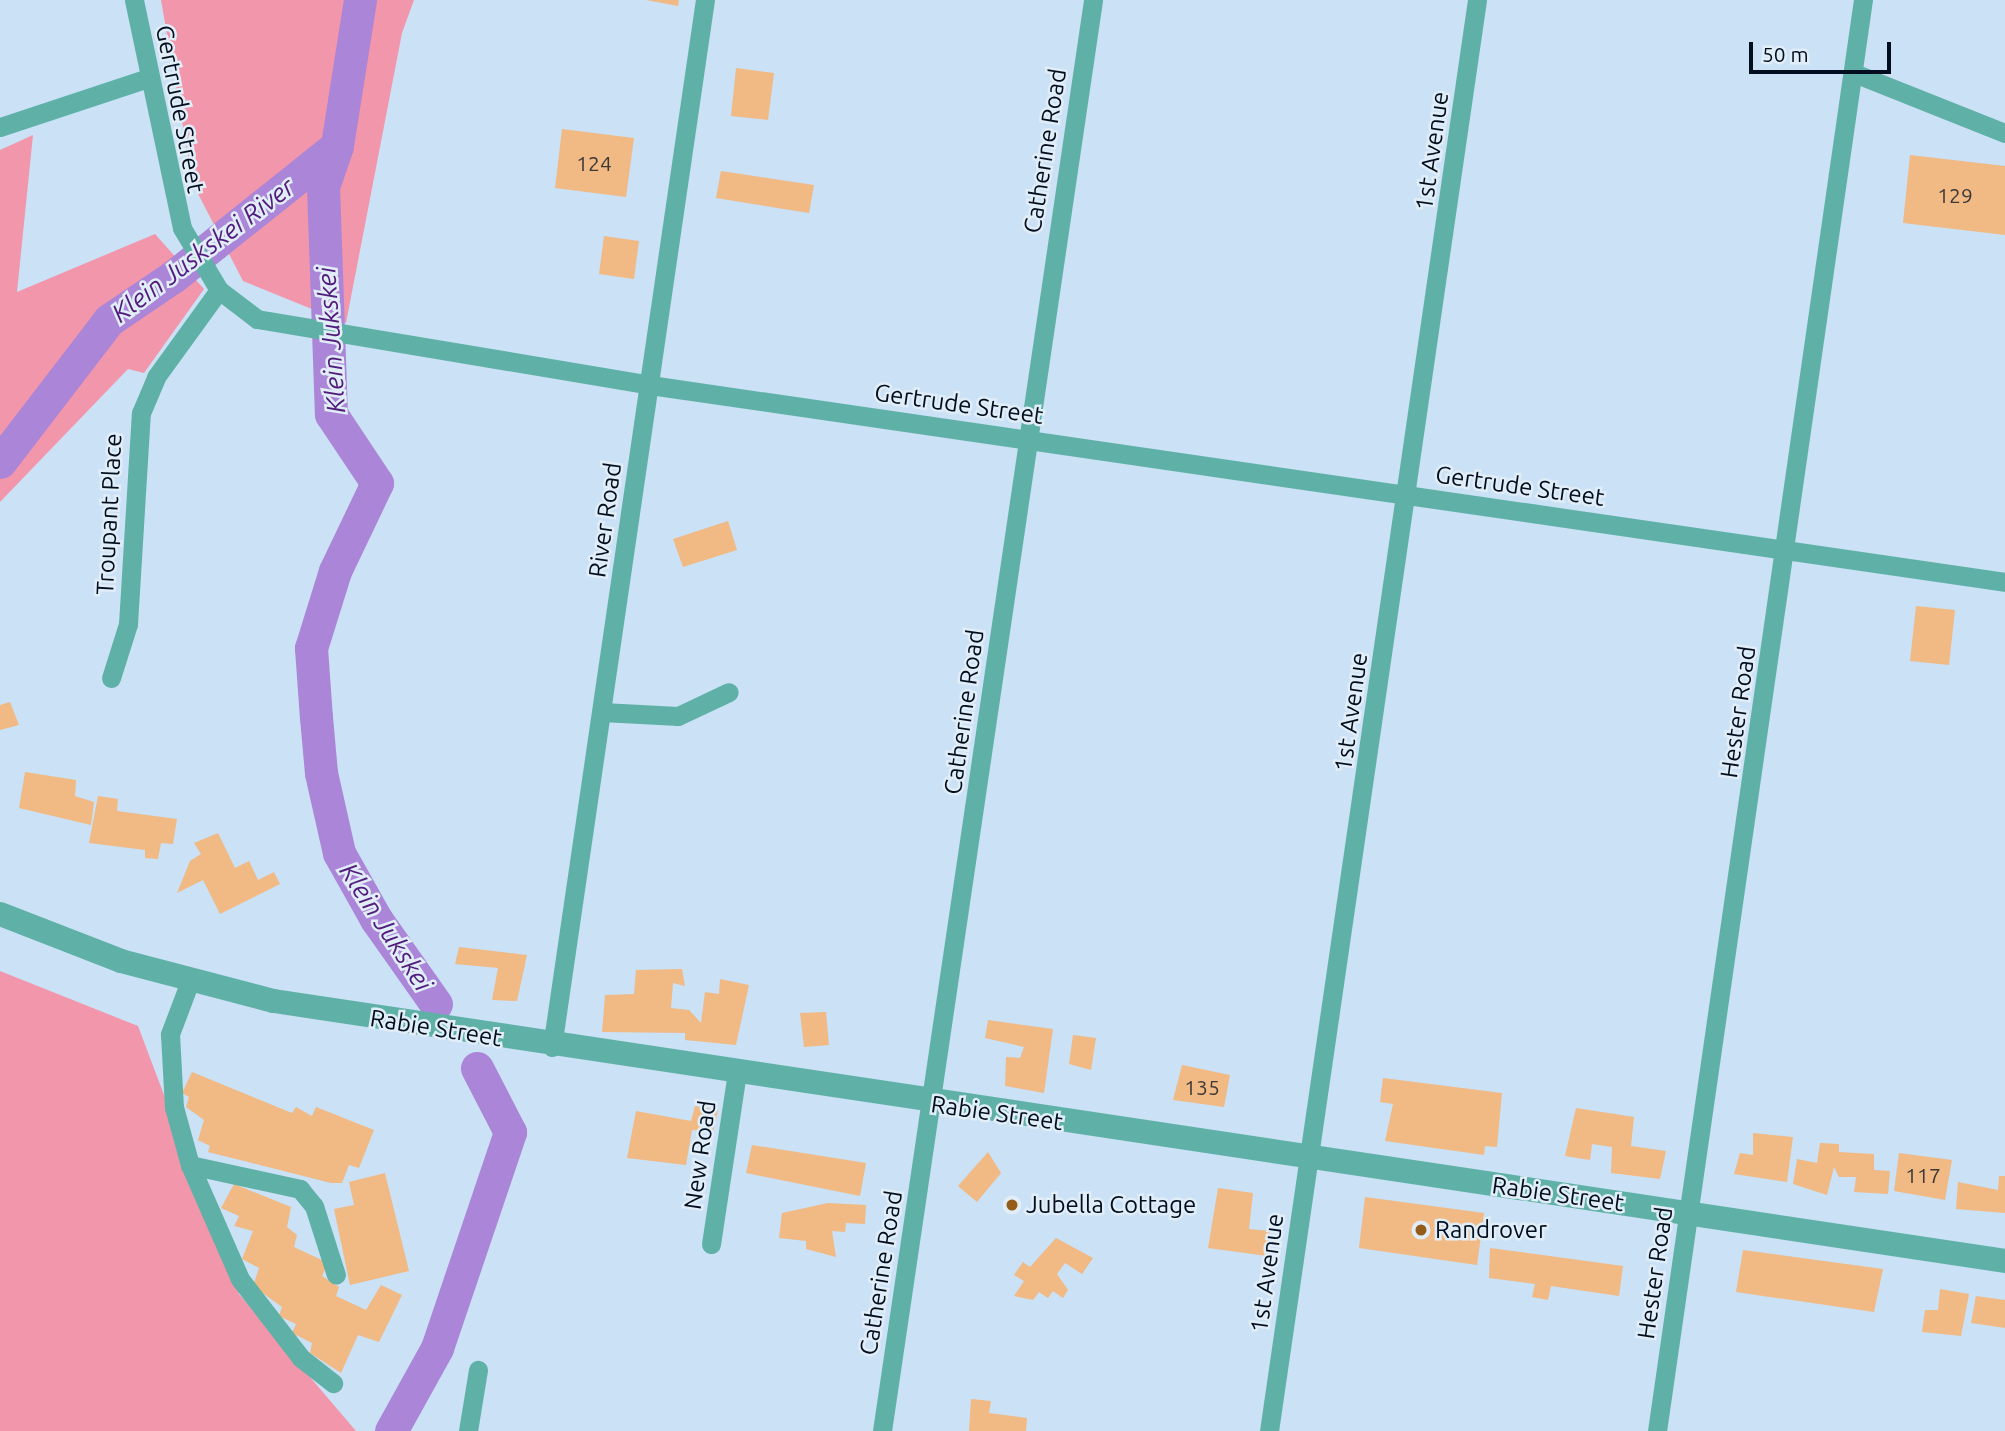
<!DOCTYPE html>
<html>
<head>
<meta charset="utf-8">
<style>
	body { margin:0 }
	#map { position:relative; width:2005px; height:1431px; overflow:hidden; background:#cae1f6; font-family:Ubuntu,sans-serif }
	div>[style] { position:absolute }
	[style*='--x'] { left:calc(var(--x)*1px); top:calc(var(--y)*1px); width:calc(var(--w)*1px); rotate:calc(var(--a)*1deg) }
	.green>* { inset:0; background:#f296ac }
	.river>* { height:33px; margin:-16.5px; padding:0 16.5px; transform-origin:16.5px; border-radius:16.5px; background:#ab85d7 }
	.building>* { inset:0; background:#f1b983 }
	.minor>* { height:19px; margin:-9.5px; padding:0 9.5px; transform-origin:9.5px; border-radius:9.5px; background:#5fb1a7 }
	.tertiary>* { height:24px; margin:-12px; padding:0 12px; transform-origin:12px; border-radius:12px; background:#5fb1a7 }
	.dots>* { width:19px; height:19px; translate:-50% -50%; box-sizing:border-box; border:4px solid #e1edf7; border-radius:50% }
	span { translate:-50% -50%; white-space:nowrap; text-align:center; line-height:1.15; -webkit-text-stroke:5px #e1edf7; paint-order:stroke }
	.number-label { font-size:21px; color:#3c3938 }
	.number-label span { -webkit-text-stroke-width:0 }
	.street-label { font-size:24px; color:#000e1f }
	.poi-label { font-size:24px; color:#000e1f }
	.left { translate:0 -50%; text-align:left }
	.water-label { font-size:26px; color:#511c7c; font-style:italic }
	.scale { position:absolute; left:1749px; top:42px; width:142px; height:32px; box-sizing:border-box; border:4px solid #000e1f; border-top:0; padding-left:9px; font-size:21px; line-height:24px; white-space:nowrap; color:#000e1f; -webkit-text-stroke:5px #e1edf7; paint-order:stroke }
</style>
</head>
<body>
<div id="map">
	<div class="green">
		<div style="clip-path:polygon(161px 0,414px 0,402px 33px,346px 323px,243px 281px,193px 184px)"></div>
		<div style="clip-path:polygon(33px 135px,17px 292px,155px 234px,204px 289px,144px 373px,128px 369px,0 502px,0 150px)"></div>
		<div style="clip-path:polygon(0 971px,138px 1026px,239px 1294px,356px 1431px,0 1431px)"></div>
	</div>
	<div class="river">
		<div style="--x:360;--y:0;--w:148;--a:99"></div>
		<div style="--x:337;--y:146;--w:43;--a:108.9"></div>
		<div style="--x:323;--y:187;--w:227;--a:88"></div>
		<div style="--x:331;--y:414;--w:83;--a:56.3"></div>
		<div style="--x:377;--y:483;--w:98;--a:115.5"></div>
		<div style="--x:335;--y:571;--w:81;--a:107.3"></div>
		<div style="--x:311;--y:648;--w:69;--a:85.9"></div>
		<div style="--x:316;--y:717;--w:56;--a:84.9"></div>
		<div style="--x:321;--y:773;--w:82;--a:77.3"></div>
		<div style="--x:339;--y:853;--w:76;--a:60.7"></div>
		<div style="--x:376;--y:919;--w:104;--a:54.8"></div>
		<div style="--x:0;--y:462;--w:179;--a:-52.5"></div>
		<div style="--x:109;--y:320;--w:78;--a:-34.1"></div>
		<div style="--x:174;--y:276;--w:208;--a:-38.6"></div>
		<div style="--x:391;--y:1431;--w:95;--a:-61"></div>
		<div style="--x:437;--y:1348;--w:228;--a:-71.3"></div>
		<div style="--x:510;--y:1132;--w:72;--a:-117.3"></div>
	</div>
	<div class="building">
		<div style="clip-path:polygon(646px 0,679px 0,678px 6px)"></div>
		<div style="clip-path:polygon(736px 68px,774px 73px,768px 120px,731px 116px)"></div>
		<div style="clip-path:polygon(562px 129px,634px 138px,626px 197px,555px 188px)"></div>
		<div style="clip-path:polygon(1910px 155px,2005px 166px,2005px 235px,1903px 223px)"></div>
		<div style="clip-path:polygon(721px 171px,814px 185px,809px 213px,716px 198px)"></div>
		<div style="clip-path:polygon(604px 236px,639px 241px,634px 279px,599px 274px)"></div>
		<div style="clip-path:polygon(728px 521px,737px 550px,683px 567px,673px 539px)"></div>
		<div style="clip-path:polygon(1916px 606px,1955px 610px,1949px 665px,1910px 661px)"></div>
		<div style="clip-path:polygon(10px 702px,19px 725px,0 730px,0 705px)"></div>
		<div style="clip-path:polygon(25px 772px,76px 780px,75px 796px,94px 802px,91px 825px,19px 808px)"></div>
		<div style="clip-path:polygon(98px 796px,118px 799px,117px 811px,177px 819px,173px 844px,161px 843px,158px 859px,145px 858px,145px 850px,89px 843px)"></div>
		<div style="clip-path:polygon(218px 833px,235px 868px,249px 861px,258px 880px,274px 872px,280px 884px,220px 914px,203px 880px,177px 893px,190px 861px,201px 854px,194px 843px)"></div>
		<div style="clip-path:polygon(459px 947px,527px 955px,517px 1001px,492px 1000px,498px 968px,455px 964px)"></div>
		<div style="clip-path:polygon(682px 969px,685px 986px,673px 983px,671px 1008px,689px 1010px,701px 1023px,705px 992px,719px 994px,720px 979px,749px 985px,736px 1045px,685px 1040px,685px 1033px,602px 1032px,605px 995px,634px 994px,636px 970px)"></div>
		<div style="clip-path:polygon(826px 1012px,829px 1045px,804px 1047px,800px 1013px)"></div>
		<div style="clip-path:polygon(988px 1020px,1053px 1029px,1044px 1093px,1005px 1086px,1006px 1057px,1020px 1058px,1024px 1047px,985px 1038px)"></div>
		<div style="clip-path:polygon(1073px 1035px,1096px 1038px,1091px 1070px,1069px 1064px)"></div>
		<div style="clip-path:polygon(1182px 1065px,1230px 1075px,1224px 1107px,1173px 1100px)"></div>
		<div style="clip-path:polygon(192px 1072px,292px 1113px,296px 1107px,312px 1116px,316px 1107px,374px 1130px,359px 1168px,349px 1165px,342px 1183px,331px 1183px,208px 1152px,210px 1146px,198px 1140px,204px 1120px,186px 1107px,189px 1097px,182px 1093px)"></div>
		<div style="clip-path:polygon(1383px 1078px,1502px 1093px,1497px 1147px,1485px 1146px,1484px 1155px,1385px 1141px,1393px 1104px,1380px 1102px)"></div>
		<div style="clip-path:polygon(695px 1106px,718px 1110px,713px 1132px,692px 1130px,686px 1165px,627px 1158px,636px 1111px,691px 1121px)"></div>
		<div style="clip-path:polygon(1576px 1108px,1634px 1117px,1631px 1146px,1666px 1151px,1660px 1179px,1611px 1173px,1612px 1147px,1592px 1144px,1590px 1160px,1565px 1156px)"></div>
		<div style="clip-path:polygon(1753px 1133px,1793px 1137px,1787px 1182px,1734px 1174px,1740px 1153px,1753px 1155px)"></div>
		<div style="clip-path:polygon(1820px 1143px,1839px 1144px,1839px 1152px,1874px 1154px,1874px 1170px,1890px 1171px,1888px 1194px,1854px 1192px,1856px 1177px,1839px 1177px,1834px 1167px,1827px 1195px,1793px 1184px,1797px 1159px,1817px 1163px)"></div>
		<div style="clip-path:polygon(752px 1145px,866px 1163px,860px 1196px,746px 1173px)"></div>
		<div style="clip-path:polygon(988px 1152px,1001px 1173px,977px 1202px,958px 1186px)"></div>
		<div style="clip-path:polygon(1899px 1153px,1952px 1160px,1945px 1200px,1894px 1191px)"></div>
		<div style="clip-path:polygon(385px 1173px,409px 1271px,350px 1285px,334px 1209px,354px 1205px,349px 1182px)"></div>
		<div style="clip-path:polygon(1999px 1176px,2005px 1176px,2005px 1213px,1956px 1209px,1958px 1182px,1998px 1190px)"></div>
		<div style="clip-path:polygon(234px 1184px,291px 1207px,287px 1227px,297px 1235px,294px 1247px,328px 1263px,322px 1276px,339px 1287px,336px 1296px,366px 1310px,381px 1285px,402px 1295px,379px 1342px,358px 1335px,341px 1373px,310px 1353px,312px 1343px,292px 1333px,296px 1324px,279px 1316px,282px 1307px,253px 1286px,259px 1268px,242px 1259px,253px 1231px,234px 1226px,239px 1216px,221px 1208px)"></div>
		<div style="clip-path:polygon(1218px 1188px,1253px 1193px,1249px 1229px,1270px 1231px,1267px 1256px,1208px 1248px)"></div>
		<div style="clip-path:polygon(1365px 1197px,1484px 1213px,1477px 1265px,1359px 1248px)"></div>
		<div style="clip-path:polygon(828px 1203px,866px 1205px,865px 1224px,846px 1223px,845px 1232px,832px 1231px,836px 1257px,806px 1249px,806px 1241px,779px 1238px,782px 1213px)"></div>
		<div style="clip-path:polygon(1056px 1238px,1093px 1258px,1082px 1274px,1065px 1263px,1057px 1274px,1068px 1290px,1063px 1298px,1053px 1291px,1048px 1298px,1039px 1292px,1033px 1300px,1014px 1296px,1024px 1281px,1014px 1275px,1023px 1262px,1030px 1267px)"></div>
		<div style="clip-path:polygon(1490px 1248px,1623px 1266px,1619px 1296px,1551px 1286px,1548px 1300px,1532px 1297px,1535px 1284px,1489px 1278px)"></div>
		<div style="clip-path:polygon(1743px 1250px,1883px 1269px,1874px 1312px,1736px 1292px)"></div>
		<div style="clip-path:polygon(1940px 1289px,1969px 1294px,1961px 1336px,1922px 1332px,1925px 1310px,1938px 1310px)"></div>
		<div style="clip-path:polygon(1976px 1296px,2005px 1300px,2005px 1328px,1971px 1323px)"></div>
		<div style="clip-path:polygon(971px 1399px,991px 1401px,989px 1413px,1027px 1418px,1026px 1431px,969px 1431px)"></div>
	</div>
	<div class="minor">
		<div style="--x:134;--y:0;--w:233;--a:78.1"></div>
		<div style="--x:182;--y:228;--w:72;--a:59.2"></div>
		<div style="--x:219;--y:290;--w:48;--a:37.3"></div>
		<div style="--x:257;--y:319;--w:399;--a:9.5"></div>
		<div style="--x:650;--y:385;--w:1369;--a:8.27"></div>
		<div style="--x:1854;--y:73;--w:162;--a:21.7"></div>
		<div style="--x:0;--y:127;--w:156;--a:-18.3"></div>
		<div style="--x:111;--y:678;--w:57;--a:-72.5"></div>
		<div style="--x:128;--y:624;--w:211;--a:-86.5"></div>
		<div style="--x:141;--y:413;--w:39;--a:-67"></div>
		<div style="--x:156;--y:377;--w:107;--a:-54.1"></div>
		<div style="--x:602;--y:712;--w:76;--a:3"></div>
		<div style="--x:678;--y:716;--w:56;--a:-25.2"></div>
		<div style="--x:190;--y:981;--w:57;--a:110.7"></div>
		<div style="--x:170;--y:1034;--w:73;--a:86.9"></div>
		<div style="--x:174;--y:1107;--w:60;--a:74.6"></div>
		<div style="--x:190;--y:1165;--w:124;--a:66.3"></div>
		<div style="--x:240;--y:1279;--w:100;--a:52.3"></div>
		<div style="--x:301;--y:1358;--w:41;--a:38"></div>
		<div style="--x:552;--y:1047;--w:1058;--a:-81.69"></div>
		<div style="--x:190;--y:1165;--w:113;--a:12.3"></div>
		<div style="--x:300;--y:1189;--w:22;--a:51"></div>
		<div style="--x:314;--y:1206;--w:72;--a:72.3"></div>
		<div style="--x:711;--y:1244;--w:174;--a:-81.4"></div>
		<div style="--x:468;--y:1431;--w:62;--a:-80.7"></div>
		<div style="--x:882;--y:1431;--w:1446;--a:-81.61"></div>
		<div style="--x:1269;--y:1431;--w:1446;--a:-81.73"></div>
		<div style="--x:1657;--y:1431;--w:1446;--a:-81.81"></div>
	</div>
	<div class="tertiary">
		<div style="--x:0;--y:914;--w:130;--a:21.2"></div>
		<div style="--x:121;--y:961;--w:158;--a:14.7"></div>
		<div style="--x:274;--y:1001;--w:1750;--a:8.54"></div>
	</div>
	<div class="dots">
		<div style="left:1012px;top:1205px;background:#955c19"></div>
		<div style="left:1421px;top:1230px;background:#955c19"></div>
	</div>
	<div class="number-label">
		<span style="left:594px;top:163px">124</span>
		<span style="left:1955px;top:195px">129</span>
		<span style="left:1202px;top:1087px">135</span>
		<span style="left:1923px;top:1175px">117</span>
	</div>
	<div class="street-label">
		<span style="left:180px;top:109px;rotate:79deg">Gertrude Street</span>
		<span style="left:1045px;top:151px;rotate:-81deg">Catherine Road</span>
		<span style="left:1432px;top:151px;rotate:-82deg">1st Avenue</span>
		<span style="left:959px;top:404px;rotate:8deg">Gertrude Street</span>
		<span style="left:1520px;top:486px;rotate:8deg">Gertrude Street</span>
		<span style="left:109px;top:514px;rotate:-87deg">Troupant Place</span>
		<span style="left:605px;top:520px;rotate:-82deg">River Road</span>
		<span style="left:964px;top:712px;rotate:-82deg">Catherine Road</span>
		<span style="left:1351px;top:712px;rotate:-82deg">1st Avenue</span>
		<span style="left:1738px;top:712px;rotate:-82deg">Hester Road</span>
		<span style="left:436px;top:1028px;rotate:9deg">Rabie Street</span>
		<span style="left:997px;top:1113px;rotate:8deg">Rabie Street</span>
		<span style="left:700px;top:1155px;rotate:-82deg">New Road</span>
		<span style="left:1558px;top:1194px;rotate:8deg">Rabie Street</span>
		<span style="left:881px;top:1273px;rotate:-81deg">Catherine Road</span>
		<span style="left:1267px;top:1273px;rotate:-82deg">1st Avenue</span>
		<span style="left:1655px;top:1273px;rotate:-82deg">Hester Road</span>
	</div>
	<div class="poi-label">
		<span class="left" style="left:1026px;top:1205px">Jubella Cottage</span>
		<span class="left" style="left:1435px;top:1230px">Randrover</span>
	</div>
	<div class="water-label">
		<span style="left:203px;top:250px;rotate:-37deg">Klein Juskskei River</span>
		<span style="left:331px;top:340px;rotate:-94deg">Klein Jukskei</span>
		<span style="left:386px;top:927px;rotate:57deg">Klein Jukskei</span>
	</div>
	<div class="scale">50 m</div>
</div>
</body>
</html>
